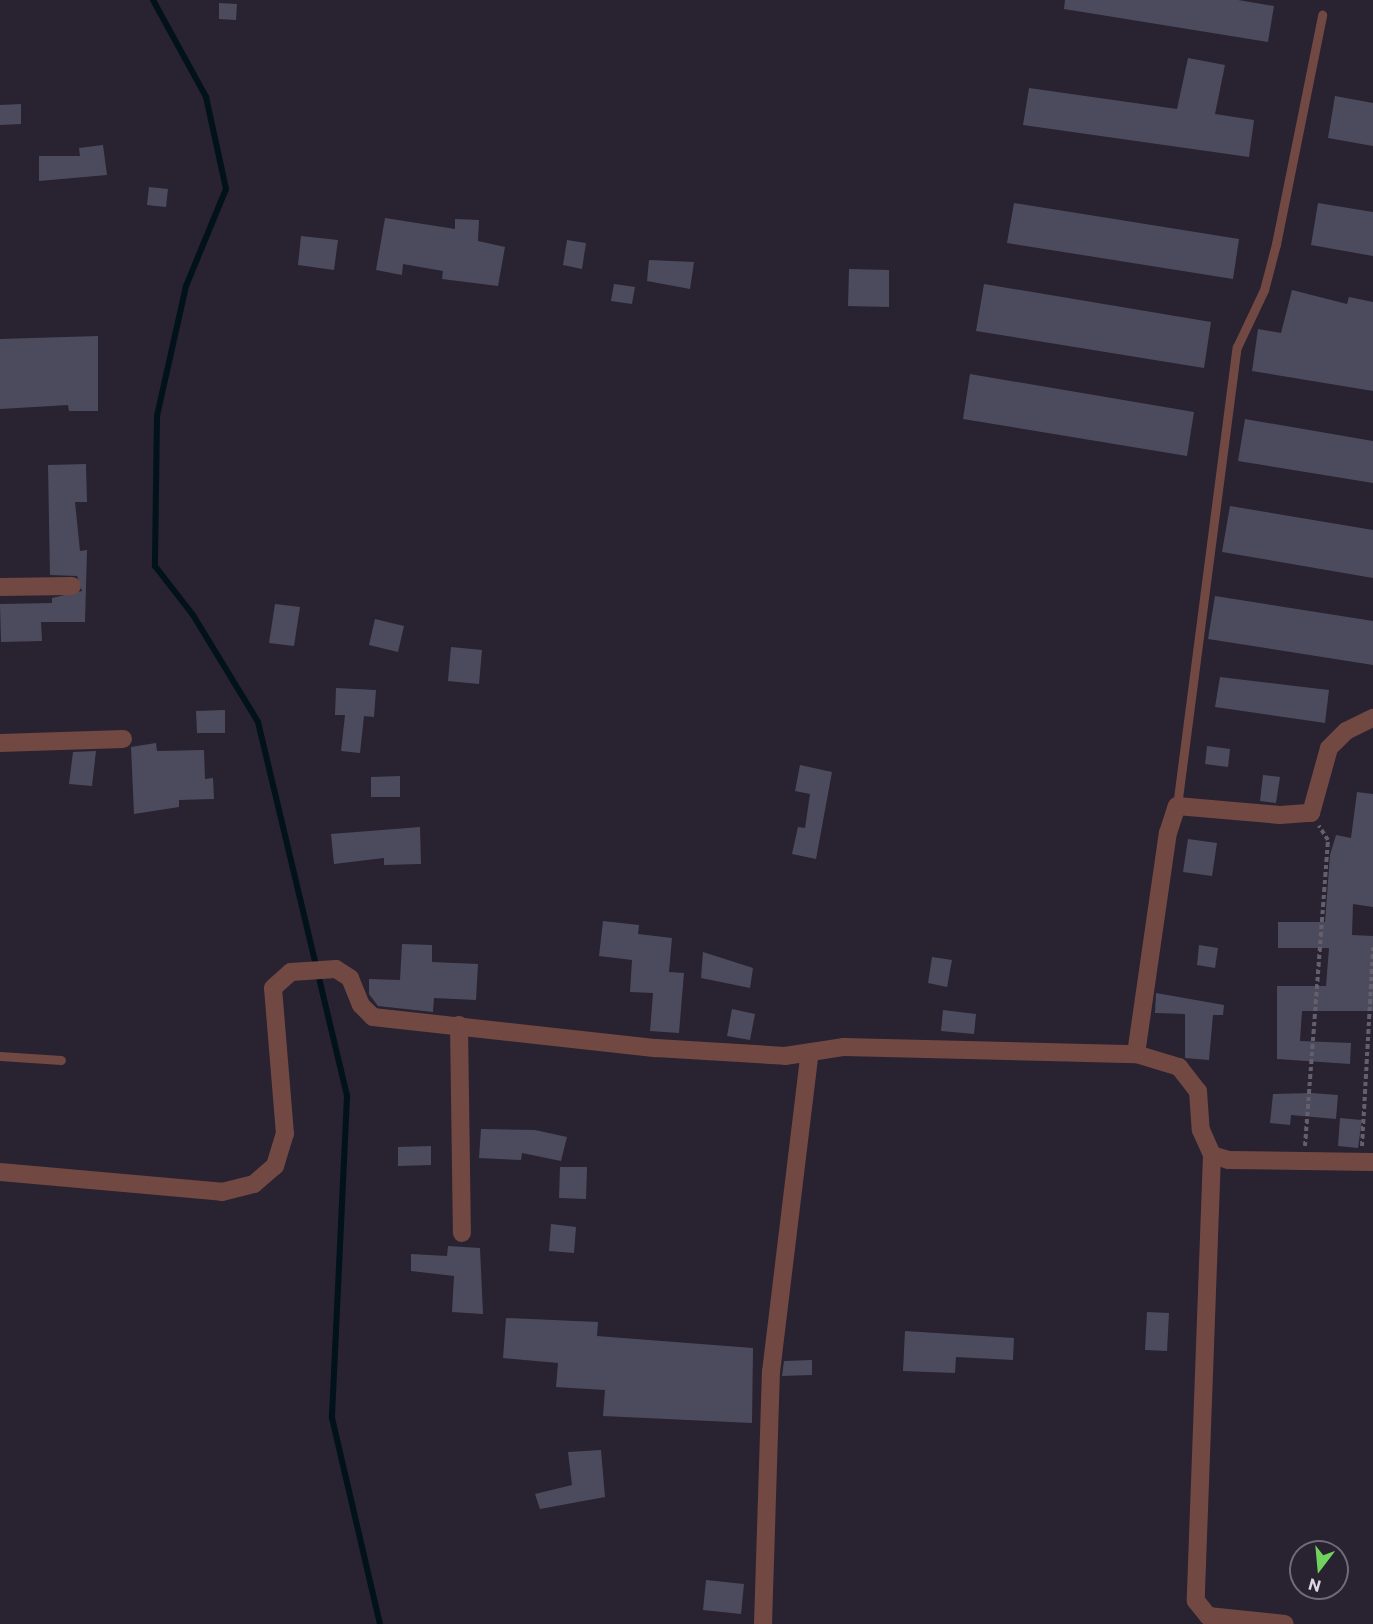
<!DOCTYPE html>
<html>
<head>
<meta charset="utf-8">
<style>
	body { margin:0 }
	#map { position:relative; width:1373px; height:1624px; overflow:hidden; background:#292231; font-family:Commissioner,sans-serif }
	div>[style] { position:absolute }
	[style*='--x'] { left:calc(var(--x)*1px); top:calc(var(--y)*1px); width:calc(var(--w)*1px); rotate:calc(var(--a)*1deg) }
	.stream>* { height:6px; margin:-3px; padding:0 3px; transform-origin:3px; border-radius:3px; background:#02121a }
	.building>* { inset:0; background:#4c4b5d }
	.path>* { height:4px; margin-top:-2px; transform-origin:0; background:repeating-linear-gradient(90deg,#655e6c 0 4.5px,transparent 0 7.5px) }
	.lane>* { height:9px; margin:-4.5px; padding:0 4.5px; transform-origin:4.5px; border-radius:4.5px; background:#724843 }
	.street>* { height:18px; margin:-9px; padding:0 9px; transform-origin:9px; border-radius:9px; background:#724843 }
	span { translate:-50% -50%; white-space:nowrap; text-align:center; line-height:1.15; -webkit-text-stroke:4.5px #292231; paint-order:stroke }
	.north { position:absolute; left:1289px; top:1540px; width:60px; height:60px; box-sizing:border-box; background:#292231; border:2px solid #716a77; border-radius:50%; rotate:196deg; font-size:16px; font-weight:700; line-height:24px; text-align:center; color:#dcd7e1 }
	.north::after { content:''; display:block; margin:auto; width:21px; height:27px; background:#70d35e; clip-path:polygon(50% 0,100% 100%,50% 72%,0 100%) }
</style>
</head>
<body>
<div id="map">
	<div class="stream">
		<div style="--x:153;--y:0;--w:111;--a:61.3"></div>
		<div style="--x:206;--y:97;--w:94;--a:77.7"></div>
		<div style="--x:226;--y:189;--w:105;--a:112.4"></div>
		<div style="--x:186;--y:286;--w:133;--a:102.6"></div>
		<div style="--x:157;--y:416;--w:150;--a:90.8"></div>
		<div style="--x:155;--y:566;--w:62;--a:52.2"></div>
		<div style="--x:193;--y:615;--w:125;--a:58.7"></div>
		<div style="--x:258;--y:722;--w:385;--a:76.6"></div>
		<div style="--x:347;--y:1097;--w:321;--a:92.7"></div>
		<div style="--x:332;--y:1418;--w:212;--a:76.9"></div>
	</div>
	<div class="building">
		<div style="clip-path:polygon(1065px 0,1238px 0,1274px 6px,1268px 42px,1064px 9px)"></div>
		<div style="clip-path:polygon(219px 3px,237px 4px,236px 20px,219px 19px)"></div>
		<div style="clip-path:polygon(1188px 58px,1225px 65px,1215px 114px,1254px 120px,1249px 157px,1023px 125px,1029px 88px,1177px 109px)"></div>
		<div style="clip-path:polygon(1335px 96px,1373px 103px,1373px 146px,1328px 138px)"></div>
		<div style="clip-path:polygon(21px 104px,21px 124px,0 125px,0 105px)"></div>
		<div style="clip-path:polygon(103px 145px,107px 175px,39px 181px,39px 156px,80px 156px,79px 148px)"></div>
		<div style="clip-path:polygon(149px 187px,168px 189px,166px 207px,147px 205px)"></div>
		<div style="clip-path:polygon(1014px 203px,1239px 239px,1233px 279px,1007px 243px)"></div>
		<div style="clip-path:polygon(1318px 203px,1373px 212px,1373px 256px,1311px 245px)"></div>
		<div style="clip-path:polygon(385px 218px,455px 229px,455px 219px,479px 220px,478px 241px,505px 247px,498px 286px,442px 279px,443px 271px,403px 264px,402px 275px,376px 270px)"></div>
		<div style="clip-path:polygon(301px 236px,338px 240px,334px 270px,298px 265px)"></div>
		<div style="clip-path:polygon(567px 240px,586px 243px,582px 269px,563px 265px)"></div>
		<div style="clip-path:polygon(649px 260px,694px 262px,690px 289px,647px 281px)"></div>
		<div style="clip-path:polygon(849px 269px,889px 270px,889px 307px,848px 306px)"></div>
		<div style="clip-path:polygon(614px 284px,635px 287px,632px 304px,611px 301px)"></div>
		<div style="clip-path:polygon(984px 284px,1211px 322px,1204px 368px,976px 331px)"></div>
		<div style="clip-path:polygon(1292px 290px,1347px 304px,1349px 297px,1373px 302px,1373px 391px,1252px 371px,1258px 329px,1281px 333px)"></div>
		<div style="clip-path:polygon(98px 336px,98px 411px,69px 411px,68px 405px,0 409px,0 339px)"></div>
		<div style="clip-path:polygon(970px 374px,1194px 412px,1187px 456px,963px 419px)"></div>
		<div style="clip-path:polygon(1245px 419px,1373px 441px,1373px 483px,1238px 461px)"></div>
		<div style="clip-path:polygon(86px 464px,87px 502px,75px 502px,80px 551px,87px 550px,85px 622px,41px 622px,42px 641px,1px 642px,0 604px,52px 603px,52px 598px,82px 591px,77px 576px,50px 575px,48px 465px)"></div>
		<div style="clip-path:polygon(1230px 506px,1373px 530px,1373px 578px,1222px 552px)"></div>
		<div style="clip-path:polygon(1215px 596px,1373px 621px,1373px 665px,1208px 639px)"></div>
		<div style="clip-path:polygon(275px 604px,300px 607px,294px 646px,269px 643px)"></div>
		<div style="clip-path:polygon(375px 619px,404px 626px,398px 652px,369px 645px)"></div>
		<div style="clip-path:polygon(451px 647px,482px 650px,479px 684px,448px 681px)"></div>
		<div style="clip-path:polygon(1220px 677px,1329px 690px,1325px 723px,1215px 707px)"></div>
		<div style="clip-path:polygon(336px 688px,376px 690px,374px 717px,364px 716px,360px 753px,341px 751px,345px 715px,335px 715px)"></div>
		<div style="clip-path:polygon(225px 710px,225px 733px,197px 733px,196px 711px)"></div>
		<div style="clip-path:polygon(156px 743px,157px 751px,204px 750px,205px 779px,213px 778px,214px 799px,179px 800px,179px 807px,134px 814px,131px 747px)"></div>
		<div style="clip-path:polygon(1207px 746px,1230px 749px,1228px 767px,1205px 764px)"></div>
		<div style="clip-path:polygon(96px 751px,92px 786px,69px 784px,73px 752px)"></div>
		<div style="clip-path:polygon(800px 765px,832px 772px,816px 859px,792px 854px,798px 827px,805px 828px,810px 794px,795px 791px)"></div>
		<div style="clip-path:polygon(1263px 775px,1280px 777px,1276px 803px,1260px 801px)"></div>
		<div style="clip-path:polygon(400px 776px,400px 797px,371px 797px,371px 777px)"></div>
		<div style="clip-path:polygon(1357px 792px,1373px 794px,1373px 907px,1353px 904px,1352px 935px,1373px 936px,1373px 1011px,1302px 1011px,1300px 1041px,1351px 1043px,1350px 1064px,1277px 1059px,1277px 986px,1326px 986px,1329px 948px,1278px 948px,1278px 922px,1325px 922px,1330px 855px,1336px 835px,1351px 838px)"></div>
		<div style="clip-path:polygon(420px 827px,421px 864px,384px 865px,384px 858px,334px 864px,331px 834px)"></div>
		<div style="clip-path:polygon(1188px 839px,1217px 843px,1212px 876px,1183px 872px)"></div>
		<div style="clip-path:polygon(603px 921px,639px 925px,638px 934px,672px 938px,669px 972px,684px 973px,679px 1033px,650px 1031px,653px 993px,630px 992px,632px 960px,599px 956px)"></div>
		<div style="clip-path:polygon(402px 944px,432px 945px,432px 962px,478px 964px,476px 1000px,434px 998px,433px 1012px,378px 1006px,369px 994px,369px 979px,400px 980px)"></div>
		<div style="clip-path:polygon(1199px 945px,1218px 948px,1215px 968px,1197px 965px)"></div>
		<div style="clip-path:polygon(703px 952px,753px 968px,750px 988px,701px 978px)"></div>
		<div style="clip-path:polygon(932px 957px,952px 960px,947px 987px,928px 983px)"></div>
		<div style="clip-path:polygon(1156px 993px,1224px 1005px,1223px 1015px,1213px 1015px,1209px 1060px,1185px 1058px,1185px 1014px,1155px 1013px)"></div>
		<div style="clip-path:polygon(732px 1009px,755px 1014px,750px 1040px,727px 1036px)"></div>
		<div style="clip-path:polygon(943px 1010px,976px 1014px,974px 1034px,941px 1031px)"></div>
		<div style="clip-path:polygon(1312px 1093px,1338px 1095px,1336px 1119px,1291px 1115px,1290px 1125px,1270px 1123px,1273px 1094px)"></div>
		<div style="clip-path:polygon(1340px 1118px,1362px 1120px,1358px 1148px,1338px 1146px)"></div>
		<div style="clip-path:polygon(481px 1129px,535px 1130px,567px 1137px,561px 1161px,522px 1153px,521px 1160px,479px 1158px)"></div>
		<div style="clip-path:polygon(431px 1146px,431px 1165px,398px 1166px,398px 1147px)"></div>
		<div style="clip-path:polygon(560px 1167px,587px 1167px,586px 1199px,559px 1198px)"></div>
		<div style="clip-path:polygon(551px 1224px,576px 1227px,574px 1253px,549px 1251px)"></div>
		<div style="clip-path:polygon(448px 1246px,480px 1248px,483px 1314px,452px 1312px,454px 1276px,411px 1271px,411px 1254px,447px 1256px)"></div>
		<div style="clip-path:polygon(1147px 1312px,1169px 1313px,1167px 1351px,1145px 1350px)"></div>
		<div style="clip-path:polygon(506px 1318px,598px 1322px,597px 1336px,753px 1348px,752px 1423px,603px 1416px,605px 1390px,556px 1387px,558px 1363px,503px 1358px)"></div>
		<div style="clip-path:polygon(905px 1331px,1014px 1338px,1013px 1360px,956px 1357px,955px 1373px,903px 1371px)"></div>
		<div style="clip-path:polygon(812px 1360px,812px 1375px,782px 1376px,784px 1361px)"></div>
		<div style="clip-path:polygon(601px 1450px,605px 1497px,540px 1509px,535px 1494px,572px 1485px,568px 1452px)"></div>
		<div style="clip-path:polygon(706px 1580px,744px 1584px,741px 1614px,703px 1610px)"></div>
	</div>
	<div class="path">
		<div style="--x:1305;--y:1146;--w:307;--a:-85.7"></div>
		<div style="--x:1328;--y:840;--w:17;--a:-123"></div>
		<div style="--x:1362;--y:1146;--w:199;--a:-86.8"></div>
	</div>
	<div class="lane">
		<div style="--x:1177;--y:806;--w:463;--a:-82.6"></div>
		<div style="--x:1237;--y:347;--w:63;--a:-64.7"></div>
		<div style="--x:1264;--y:290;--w:48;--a:-75.4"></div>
		<div style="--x:1276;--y:244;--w:234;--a:-78.6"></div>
		<div style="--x:0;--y:1056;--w:61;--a:3.8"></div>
	</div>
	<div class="street">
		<div style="--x:0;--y:587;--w:72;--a:-0.8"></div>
		<div style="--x:0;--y:743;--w:123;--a:-1.9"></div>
		<div style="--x:459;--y:1025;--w:208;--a:89.2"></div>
		<div style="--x:1136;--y:1054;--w:223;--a:-81.8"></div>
		<div style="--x:1168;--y:833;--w:28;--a:-72"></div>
		<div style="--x:1177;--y:806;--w:103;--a:5"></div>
		<div style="--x:1280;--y:815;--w:31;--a:-4"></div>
		<div style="--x:1311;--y:813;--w:67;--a:-74.5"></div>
		<div style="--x:1329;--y:748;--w:24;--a:-45"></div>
		<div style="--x:1346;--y:731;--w:30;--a:-26"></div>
		<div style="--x:1212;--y:1155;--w:446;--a:92.1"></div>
		<div style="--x:1196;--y:1601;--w:19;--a:51"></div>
		<div style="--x:1208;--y:1616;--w:77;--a:5.9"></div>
		<div style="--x:0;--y:1172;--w:223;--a:5.1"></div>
		<div style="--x:222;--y:1192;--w:33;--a:-14"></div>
		<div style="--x:254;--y:1184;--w:28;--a:-41"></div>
		<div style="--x:275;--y:1166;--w:34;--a:-73"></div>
		<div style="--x:285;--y:1134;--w:146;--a:-94.7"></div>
		<div style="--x:273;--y:988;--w:24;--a:-42"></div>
		<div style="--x:291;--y:972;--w:45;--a:-3.8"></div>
		<div style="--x:336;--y:969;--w:17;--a:33"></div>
		<div style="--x:350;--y:978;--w:29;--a:68"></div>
		<div style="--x:361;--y:1005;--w:17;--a:45"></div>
		<div style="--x:373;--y:1017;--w:285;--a:6.3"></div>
		<div style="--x:656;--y:1048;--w:129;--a:3.5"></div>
		<div style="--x:785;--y:1056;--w:60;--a:-8.7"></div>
		<div style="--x:844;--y:1047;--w:292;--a:1.4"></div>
		<div style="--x:1136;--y:1054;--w:45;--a:16.8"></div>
		<div style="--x:1179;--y:1067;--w:31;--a:52"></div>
		<div style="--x:1198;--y:1091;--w:39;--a:86"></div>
		<div style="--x:1201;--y:1130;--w:27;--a:66"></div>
		<div style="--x:1212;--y:1155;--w:17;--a:17"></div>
		<div style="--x:1228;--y:1160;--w:145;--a:0.8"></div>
		<div style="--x:763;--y:1624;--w:252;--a:-88.2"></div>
		<div style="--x:771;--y:1372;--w:322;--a:-83.1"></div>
	</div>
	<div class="north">N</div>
</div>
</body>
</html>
